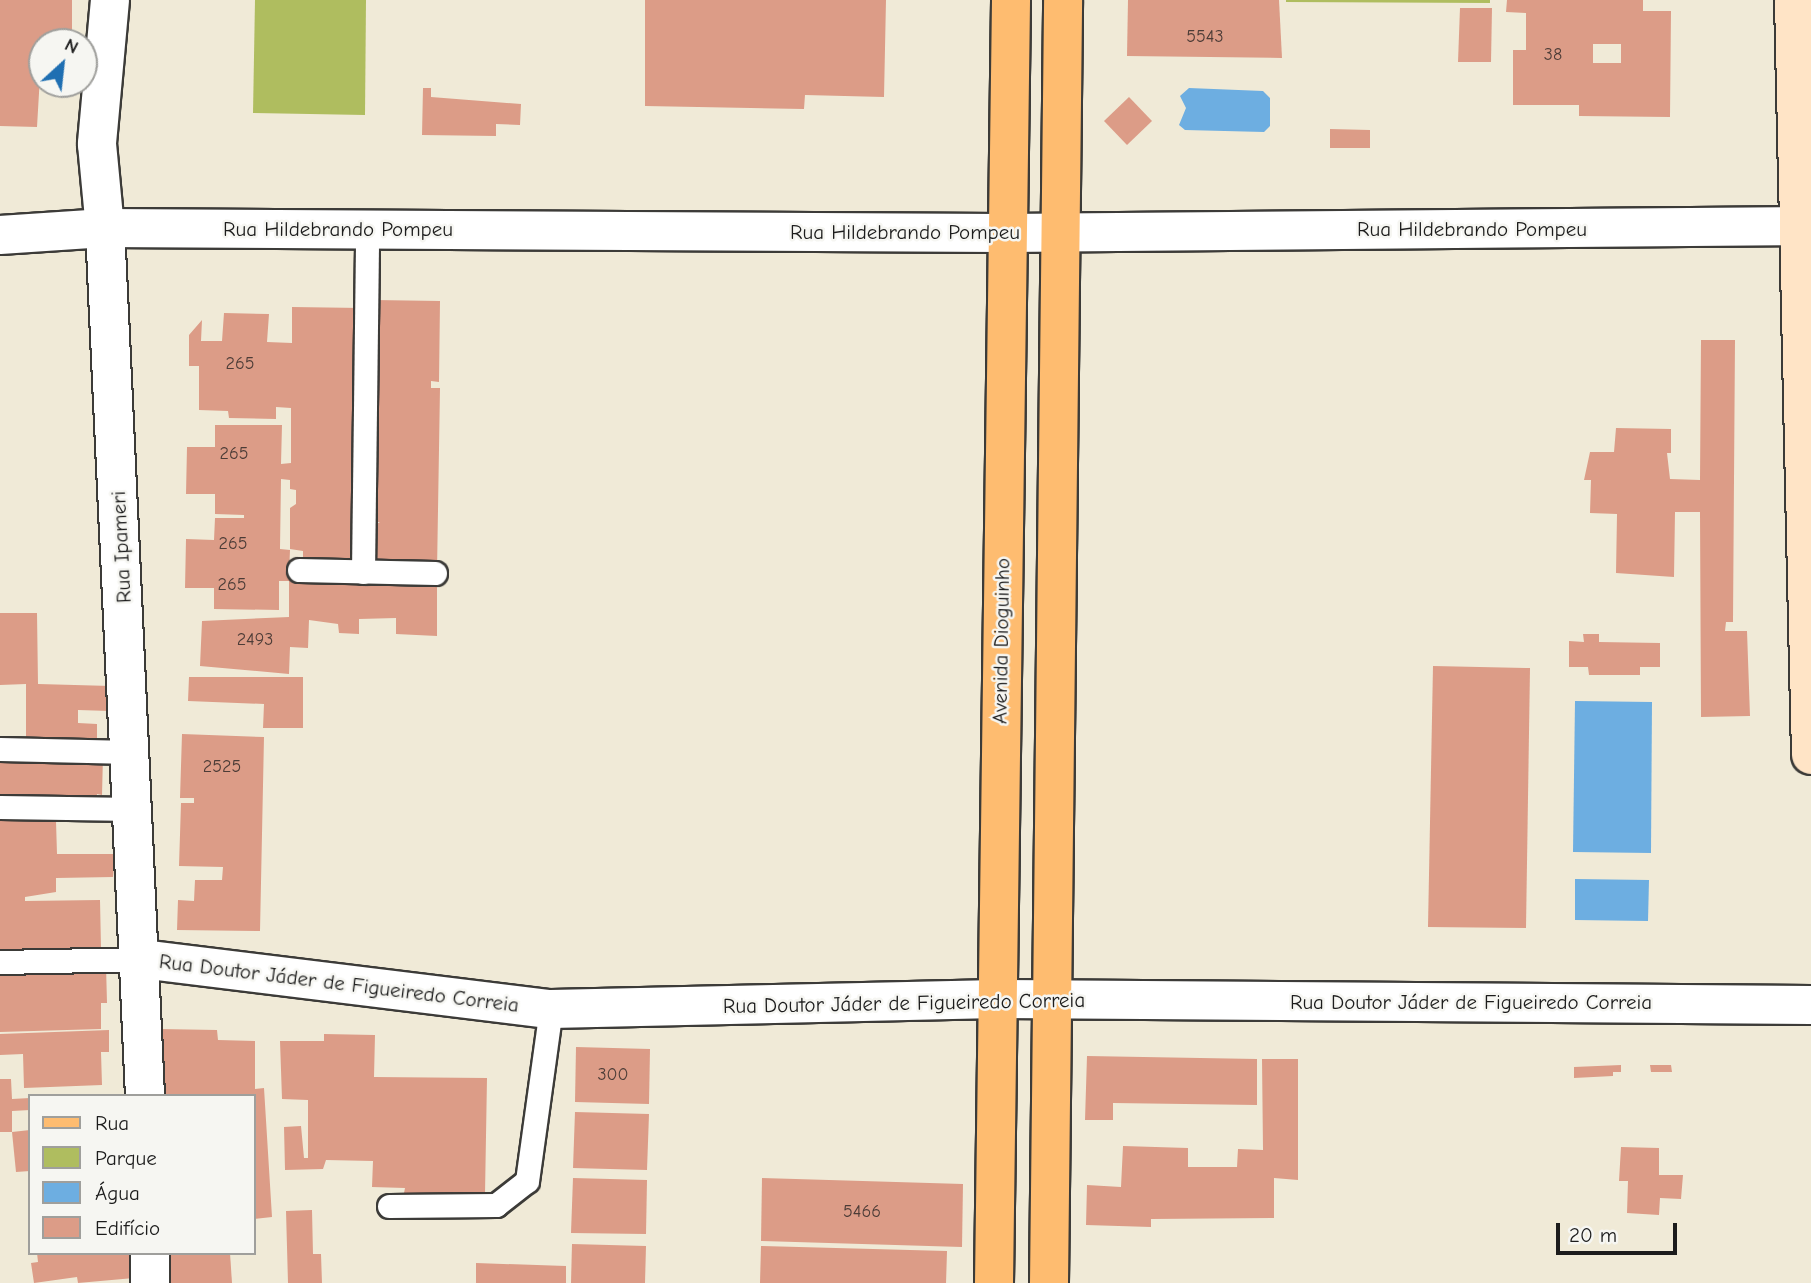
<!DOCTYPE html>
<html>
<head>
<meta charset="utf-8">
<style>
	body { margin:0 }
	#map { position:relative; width:1811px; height:1283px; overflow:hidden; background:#f0ead7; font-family:"Comic Neue",sans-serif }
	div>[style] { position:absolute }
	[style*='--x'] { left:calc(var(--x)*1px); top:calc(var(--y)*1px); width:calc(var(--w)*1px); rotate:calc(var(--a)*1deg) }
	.green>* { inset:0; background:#afbd5f }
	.water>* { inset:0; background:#6daee1 }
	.building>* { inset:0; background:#dc9c87 }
	.roads { filter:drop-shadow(2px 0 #3c3b38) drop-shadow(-2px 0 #3c3b38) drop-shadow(0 2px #3c3b38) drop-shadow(0 -2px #3c3b38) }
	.lane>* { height:23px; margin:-11.5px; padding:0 11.5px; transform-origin:11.5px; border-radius:11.5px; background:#fff }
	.street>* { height:38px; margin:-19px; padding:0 19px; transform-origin:19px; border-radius:19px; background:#fff }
	.secondary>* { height:38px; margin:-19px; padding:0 19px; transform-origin:19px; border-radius:19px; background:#ffe4c6 }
	.primary>* { height:38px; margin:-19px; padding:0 19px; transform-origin:19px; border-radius:19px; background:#febc70 }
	span { translate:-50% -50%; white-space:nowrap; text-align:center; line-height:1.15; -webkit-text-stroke:5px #f6f6f2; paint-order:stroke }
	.number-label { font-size:18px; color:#4c3c37 }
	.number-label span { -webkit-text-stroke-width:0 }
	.street-label { font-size:21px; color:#1c1c1c }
	.legend { position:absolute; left:28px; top:1094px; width:228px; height:161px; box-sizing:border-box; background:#f6f6f2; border:2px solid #9f9f9c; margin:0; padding:9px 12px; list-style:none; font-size:21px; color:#1c1c1c }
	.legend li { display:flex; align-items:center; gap:14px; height:35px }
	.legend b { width:35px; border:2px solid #9f9f9c }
	.north { position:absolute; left:28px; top:28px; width:70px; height:70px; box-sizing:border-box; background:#f6f6f2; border:2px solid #9f9f9c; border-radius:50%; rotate:27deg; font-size:19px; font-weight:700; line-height:28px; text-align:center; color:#1c1c1c }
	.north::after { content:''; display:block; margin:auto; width:24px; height:32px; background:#1f6fb2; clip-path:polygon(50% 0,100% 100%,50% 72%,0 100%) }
	.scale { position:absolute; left:1556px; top:1223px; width:121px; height:32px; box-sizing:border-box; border:4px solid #1c1c1c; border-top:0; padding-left:9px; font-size:21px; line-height:24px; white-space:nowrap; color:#1c1c1c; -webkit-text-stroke:5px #f6f6f2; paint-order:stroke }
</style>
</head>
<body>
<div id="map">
	<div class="green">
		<div style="clip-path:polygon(255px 0,366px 0,365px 115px,253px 113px)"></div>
		<div style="clip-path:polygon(1286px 0,1490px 0,1490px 3px,1286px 2px)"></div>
	</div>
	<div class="water">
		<div style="clip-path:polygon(1189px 88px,1263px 91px,1270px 98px,1270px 126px,1264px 132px,1185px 130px,1179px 125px,1186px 108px,1180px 96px)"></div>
		<div style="clip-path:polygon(1575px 701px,1652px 702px,1651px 853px,1573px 852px)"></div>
		<div style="clip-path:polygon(1575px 879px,1649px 880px,1648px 921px,1575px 920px)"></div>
	</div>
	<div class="building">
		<div style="clip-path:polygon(0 0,72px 0,72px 42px,42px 42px,37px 127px,0 126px)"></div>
		<div style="clip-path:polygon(645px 0,886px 0,884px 97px,805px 95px,804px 109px,645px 106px)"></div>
		<div style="clip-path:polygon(1128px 0,1279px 0,1282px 58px,1127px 56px)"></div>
		<div style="clip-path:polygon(evenodd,1507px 0,1643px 0,1643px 11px,1671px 11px,1670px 117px,1579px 116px,1579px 105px,1513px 105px,1513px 50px,1526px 50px,1526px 13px,1506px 12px,1507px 0,1593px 44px,1621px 44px,1621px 63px,1593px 63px,1593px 44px)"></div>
		<div style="clip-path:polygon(1460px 8px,1492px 8px,1491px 62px,1458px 62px)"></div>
		<div style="clip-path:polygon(423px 88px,431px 88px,431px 97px,521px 104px,520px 125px,496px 124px,496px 136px,422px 135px)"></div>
		<div style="clip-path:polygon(1129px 97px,1152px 121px,1127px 145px,1104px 121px)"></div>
		<div style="clip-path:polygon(1330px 129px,1370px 130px,1370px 148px,1330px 148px)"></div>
		<div style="clip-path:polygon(374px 300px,440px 301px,439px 382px,431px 381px,431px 388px,440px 388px,437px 571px,373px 571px,373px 526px,380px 522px,373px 522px,379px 388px,372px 388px)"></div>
		<div style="clip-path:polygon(292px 307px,362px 308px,362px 374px,358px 374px,361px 537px,358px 569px,303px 568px,303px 551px,290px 549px,290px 508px,296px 504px,296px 490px,290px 489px,290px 480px,281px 479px,280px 549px,290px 550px,289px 574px,437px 579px,437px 636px,396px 634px,396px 618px,359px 619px,359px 634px,339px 633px,338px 624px,309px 620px,308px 648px,290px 647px,289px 674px,200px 666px,202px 621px,289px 617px,289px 581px,279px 581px,279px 610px,214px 609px,214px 588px,185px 588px,186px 539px,214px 540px,215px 518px,244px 518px,244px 515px,215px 514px,215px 494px,186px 494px,187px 447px,215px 447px,215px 425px,282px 425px,281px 464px,291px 463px,291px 408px,276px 407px,276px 419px,229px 418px,228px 411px,199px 410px,199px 366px,189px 366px,189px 335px,202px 320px,201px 341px,222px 341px,224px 313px,269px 314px,267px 342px,292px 343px)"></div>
		<div style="clip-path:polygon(1701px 340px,1735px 340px,1733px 622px,1726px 622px,1725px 631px,1747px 631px,1750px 716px,1701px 717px,1700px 512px,1675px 512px,1674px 577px,1616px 573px,1617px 514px,1590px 513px,1591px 480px,1584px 480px,1590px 452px,1614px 452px,1616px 428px,1671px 429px,1671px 453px,1667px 453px,1670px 479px,1700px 480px)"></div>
		<div style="clip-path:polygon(0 613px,37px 613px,38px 684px,111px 686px,110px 711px,78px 710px,78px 723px,97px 724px,97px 742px,26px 741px,26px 684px,0 685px)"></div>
		<div style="clip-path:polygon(1583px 634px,1599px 634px,1599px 642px,1660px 643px,1660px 667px,1640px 667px,1640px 675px,1589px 675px,1588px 667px,1569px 667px,1569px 641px,1584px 642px)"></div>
		<div style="clip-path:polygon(1433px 666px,1530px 668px,1526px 928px,1428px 927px)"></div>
		<div style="clip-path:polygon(189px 677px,303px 677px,303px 728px,263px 728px,264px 704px,188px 701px)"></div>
		<div style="clip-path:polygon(182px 734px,264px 737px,260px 931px,177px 930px,178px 900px,194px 901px,195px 880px,222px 880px,223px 867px,179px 866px,181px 803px,194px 803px,194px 798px,180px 798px)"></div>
		<div style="clip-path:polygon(103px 756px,102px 795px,97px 794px,96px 805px,0 804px,0 758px)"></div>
		<div style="clip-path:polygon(22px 810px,22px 820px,56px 821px,57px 854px,115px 854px,113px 877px,56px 878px,56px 892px,25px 897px,25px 901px,100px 900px,101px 948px,0 957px,0 817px)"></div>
		<div style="clip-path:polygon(106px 965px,107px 1003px,101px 1003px,101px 1029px,0 1032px,0 969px)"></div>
		<div style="clip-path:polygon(159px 1029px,217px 1030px,218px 1040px,255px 1041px,255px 1089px,264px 1088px,272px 1217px,254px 1219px,254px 1096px,161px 1096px)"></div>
		<div style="clip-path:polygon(109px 1030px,109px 1052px,101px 1052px,102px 1085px,24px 1088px,23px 1054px,0 1055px,0 1034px)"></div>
		<div style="clip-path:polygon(324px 1034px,375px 1035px,374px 1077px,487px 1078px,485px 1194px,404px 1193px,405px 1188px,372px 1187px,373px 1161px,326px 1160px,323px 1169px,285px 1170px,284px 1127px,301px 1126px,304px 1158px,308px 1158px,308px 1100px,282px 1099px,280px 1041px,324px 1041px)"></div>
		<div style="clip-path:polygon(576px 1047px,650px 1049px,649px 1104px,575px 1102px)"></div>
		<div style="clip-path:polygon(1087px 1056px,1257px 1059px,1257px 1105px,1113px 1103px,1113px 1120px,1085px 1120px)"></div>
		<div style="clip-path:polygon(1262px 1059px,1298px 1059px,1298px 1180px,1274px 1178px,1274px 1218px,1151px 1219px,1151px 1227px,1086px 1225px,1087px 1185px,1121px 1187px,1123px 1146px,1188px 1148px,1188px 1167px,1237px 1167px,1238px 1149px,1263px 1150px)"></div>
		<div style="clip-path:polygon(1621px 1065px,1621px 1072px,1613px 1072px,1613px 1076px,1574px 1078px,1574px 1067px)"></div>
		<div style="clip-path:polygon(1650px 1065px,1671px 1065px,1672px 1072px,1651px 1072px)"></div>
		<div style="clip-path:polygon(0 1079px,11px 1079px,12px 1099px,30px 1098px,30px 1110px,12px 1111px,12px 1132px,0 1132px)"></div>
		<div style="clip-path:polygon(575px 1112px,649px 1114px,647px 1170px,573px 1168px)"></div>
		<div style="clip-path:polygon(30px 1130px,30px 1171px,16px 1172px,12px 1132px)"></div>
		<div style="clip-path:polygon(1621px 1147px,1659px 1148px,1659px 1175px,1683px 1175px,1681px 1199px,1660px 1198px,1659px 1215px,1627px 1213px,1628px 1181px,1619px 1181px)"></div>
		<div style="clip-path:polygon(573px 1178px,647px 1180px,646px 1234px,571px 1233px)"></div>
		<div style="clip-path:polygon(762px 1178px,963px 1184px,962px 1247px,761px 1241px)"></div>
		<div style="clip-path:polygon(312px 1210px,313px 1254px,321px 1254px,322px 1283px,288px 1283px,286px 1211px)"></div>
		<div style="clip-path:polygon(572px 1244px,646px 1246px,645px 1283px,571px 1283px)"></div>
		<div style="clip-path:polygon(761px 1246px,947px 1251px,946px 1283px,760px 1283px)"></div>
		<div style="clip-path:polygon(37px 1253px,130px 1253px,134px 1278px,78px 1283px,77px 1277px,34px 1283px,31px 1263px,38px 1262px)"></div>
		<div style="clip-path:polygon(168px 1253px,230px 1253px,232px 1283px,170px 1283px)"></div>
		<div style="clip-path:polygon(476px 1263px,566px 1266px,566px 1283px,476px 1283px)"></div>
	</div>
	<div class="roads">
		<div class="lane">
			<div style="--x:299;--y:570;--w:136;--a:1.3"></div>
			<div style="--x:363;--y:572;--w:343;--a:-89.3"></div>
			<div style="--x:0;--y:749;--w:131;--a:1.3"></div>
			<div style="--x:0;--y:807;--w:134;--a:0.9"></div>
			<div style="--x:0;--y:962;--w:141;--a:-1.2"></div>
			<div style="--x:389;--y:1206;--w:107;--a:-0.5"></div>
			<div style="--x:496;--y:1205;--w:39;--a:-38"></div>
			<div style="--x:527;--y:1181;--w:174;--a:-82.1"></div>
		</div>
		<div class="street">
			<div style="--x:110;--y:0;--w:145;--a:95.2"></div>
			<div style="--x:97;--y:144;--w:84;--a:84.6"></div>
			<div style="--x:105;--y:228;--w:869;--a:87.36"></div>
			<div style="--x:0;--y:235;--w:105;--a:-3.8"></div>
			<div style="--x:105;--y:228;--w:901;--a:0.32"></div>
			<div style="--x:1006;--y:233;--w:805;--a:-0.5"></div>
			<div style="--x:141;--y:959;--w:413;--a:7"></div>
			<div style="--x:551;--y:1009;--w:446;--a:-1.3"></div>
			<div style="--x:997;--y:999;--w:814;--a:0.42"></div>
			<div style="--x:150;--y:1253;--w:30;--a:90"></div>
		</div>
		<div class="secondary">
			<div style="--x:1794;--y:0;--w:755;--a:88.71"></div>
		</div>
		<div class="primary">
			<div style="--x:994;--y:1283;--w:1283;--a:-89.24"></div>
			<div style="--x:1049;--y:1283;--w:1283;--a:-89.37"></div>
		</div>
	</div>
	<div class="number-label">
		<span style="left:1205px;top:37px">5543</span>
		<span style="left:1553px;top:55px">38</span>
		<span style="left:240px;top:364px">265</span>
		<span style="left:234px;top:454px">265</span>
		<span style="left:233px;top:544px">265</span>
		<span style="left:232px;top:585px">265</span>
		<span style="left:255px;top:640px">2493</span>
		<span style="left:222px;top:767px">2525</span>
		<span style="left:613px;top:1075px">300</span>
		<span style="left:862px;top:1212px">5466</span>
	</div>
	<div class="street-label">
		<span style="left:338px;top:229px">Rua Hildebrando Pompeu</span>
		<span style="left:1472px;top:229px">Rua Hildebrando Pompeu</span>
		<span style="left:905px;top:232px">Rua Hildebrando Pompeu</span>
		<span style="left:121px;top:547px;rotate:-93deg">Rua Ipameri</span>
		<span style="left:1001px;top:641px;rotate:-89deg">Avenida Dioguinho</span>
		<span style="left:339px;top:983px;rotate:7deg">Rua Doutor Jáder de Figueiredo Correia</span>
		<span style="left:1471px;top:1002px">Rua Doutor Jáder de Figueiredo Correia</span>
		<span style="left:904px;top:1003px;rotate:-1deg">Rua Doutor Jáder de Figueiredo Correia</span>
	</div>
	<ul class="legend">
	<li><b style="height:9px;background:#febc70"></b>Rua</li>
	<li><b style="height:19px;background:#afbd5f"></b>Parque</li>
	<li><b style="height:19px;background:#6daee1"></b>Água</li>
	<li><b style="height:19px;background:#dc9c87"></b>Edifício</li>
	</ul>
	<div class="north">N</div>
	<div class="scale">20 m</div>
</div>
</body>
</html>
